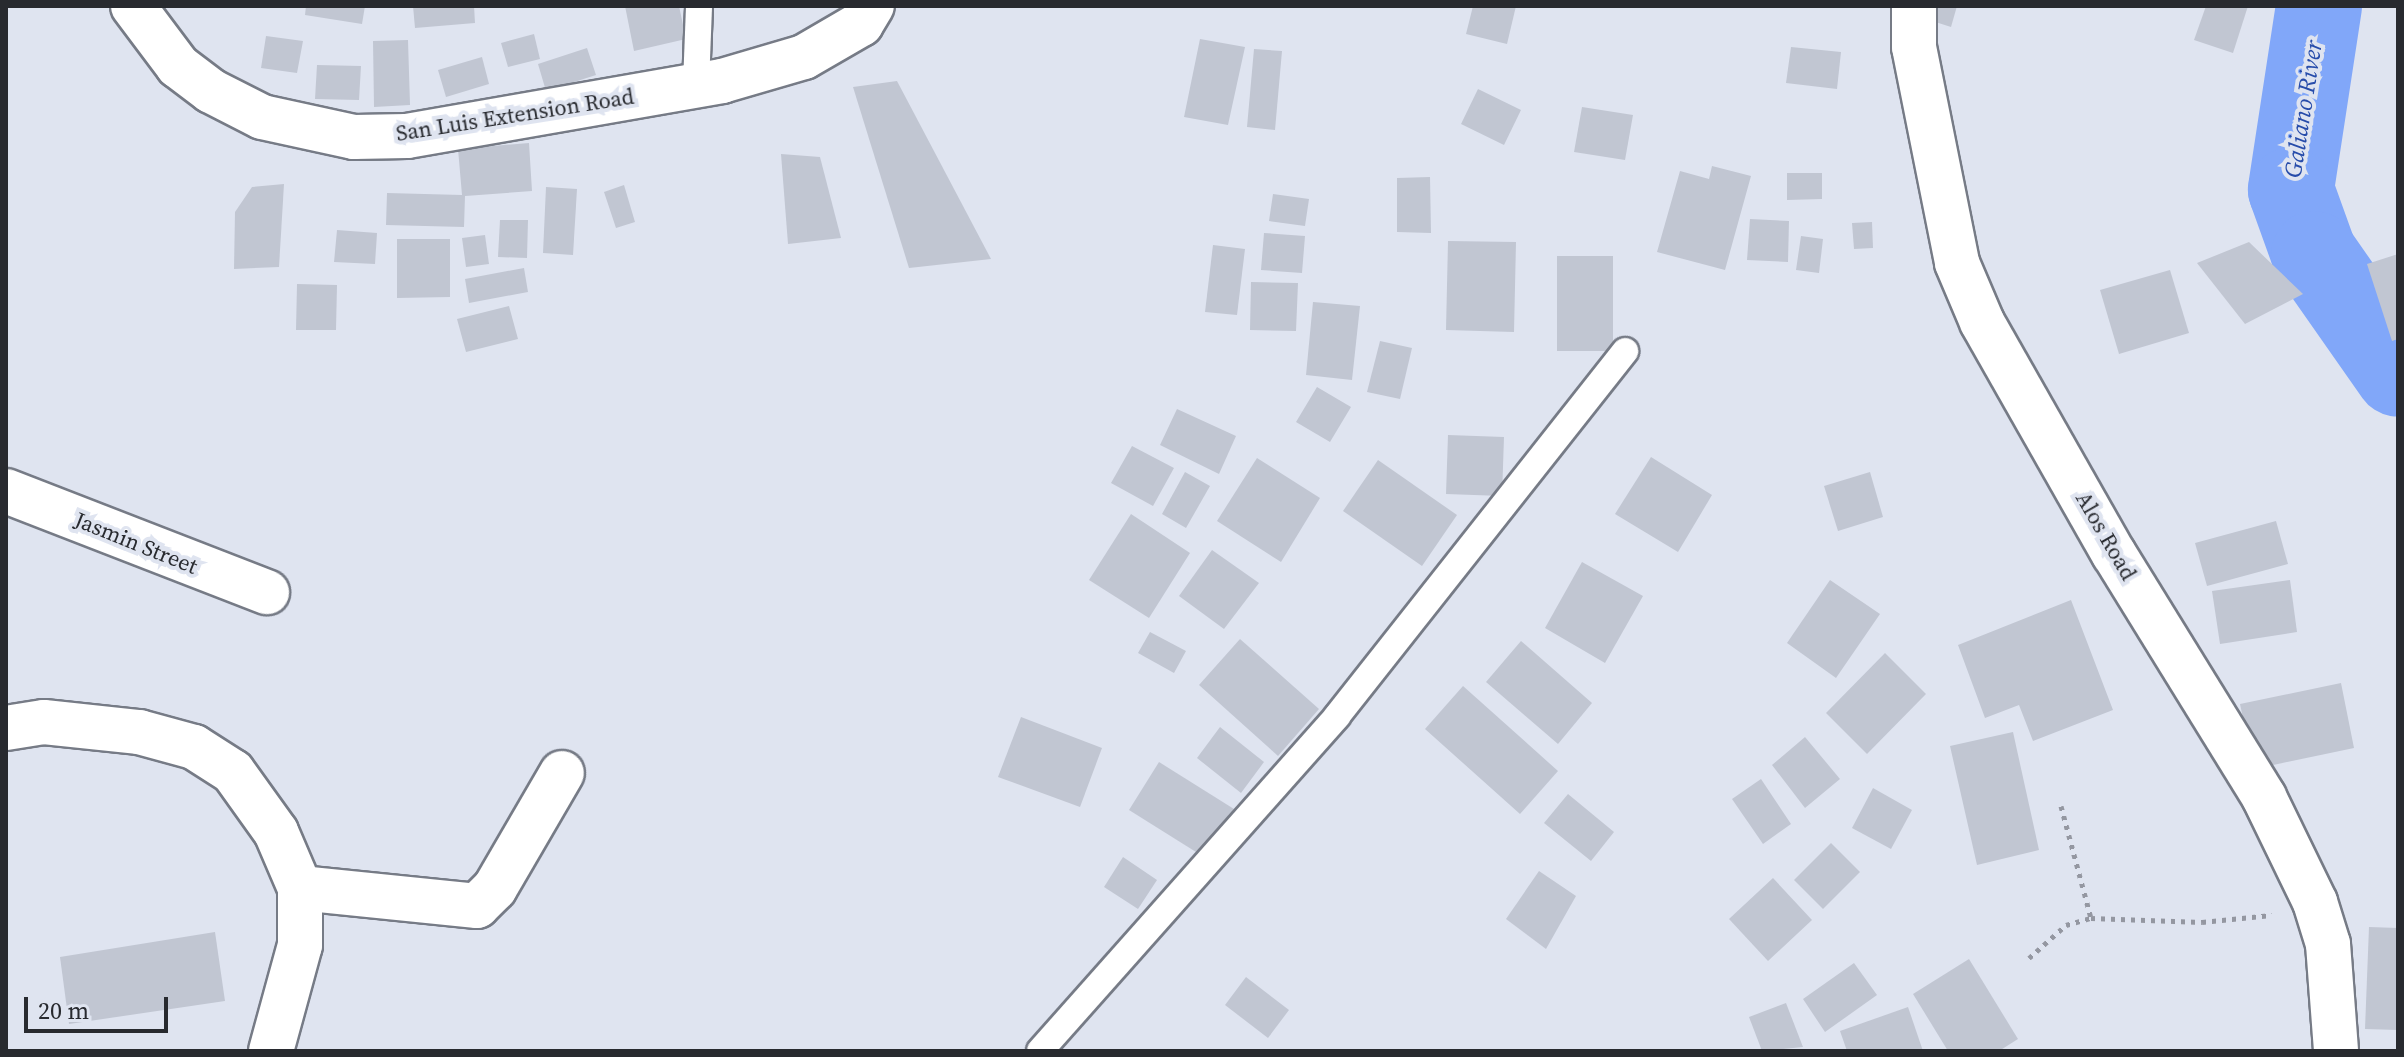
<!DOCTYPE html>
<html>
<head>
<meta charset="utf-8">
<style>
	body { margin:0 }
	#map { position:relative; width:2404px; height:1057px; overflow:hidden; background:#dfe4f0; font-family:"Source Serif 4",serif }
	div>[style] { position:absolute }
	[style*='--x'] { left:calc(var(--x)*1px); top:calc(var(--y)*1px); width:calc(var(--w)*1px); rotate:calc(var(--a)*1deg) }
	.river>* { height:86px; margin:-43px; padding:0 43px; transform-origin:43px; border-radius:43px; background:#81a7f9 }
	.building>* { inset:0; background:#c1c6d2 }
	.path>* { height:5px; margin-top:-2.5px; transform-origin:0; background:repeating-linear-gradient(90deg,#9497a1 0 4px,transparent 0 10px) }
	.roads { filter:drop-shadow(2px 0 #767b86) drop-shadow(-2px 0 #767b86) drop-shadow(0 2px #767b86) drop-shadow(0 -2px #767b86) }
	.lane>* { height:26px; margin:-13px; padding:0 13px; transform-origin:13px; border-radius:13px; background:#fff }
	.street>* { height:44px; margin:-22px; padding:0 22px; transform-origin:22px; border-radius:22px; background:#fff }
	span { translate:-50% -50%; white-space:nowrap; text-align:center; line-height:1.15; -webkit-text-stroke:8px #dfe4f0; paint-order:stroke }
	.street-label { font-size:22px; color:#282a2f }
	.water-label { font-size:24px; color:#274caa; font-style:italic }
	.frame { position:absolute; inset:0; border:8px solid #282a2f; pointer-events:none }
	.scale { position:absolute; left:24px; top:997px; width:144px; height:36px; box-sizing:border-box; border:4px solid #282a2f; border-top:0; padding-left:10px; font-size:24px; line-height:28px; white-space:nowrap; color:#282a2f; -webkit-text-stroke:6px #dfe4f0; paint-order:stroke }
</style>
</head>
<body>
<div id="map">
	<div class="river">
		<div style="--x:2319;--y:6;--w:186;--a:98.7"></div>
		<div style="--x:2291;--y:190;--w:68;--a:70.2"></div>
		<div style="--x:2314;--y:254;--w:146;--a:55"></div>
	</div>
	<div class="building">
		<div style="clip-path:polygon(306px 6px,365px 6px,362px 24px,305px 15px)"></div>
		<div style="clip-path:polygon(413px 6px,474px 6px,475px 23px,415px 28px)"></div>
		<div style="clip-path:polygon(625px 6px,679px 6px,686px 39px,634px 51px)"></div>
		<div style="clip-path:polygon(1473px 6px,1516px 6px,1507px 44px,1466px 34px)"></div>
		<div style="clip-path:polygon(1927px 6px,1957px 6px,1951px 27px,1923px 18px)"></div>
		<div style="clip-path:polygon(2206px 6px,2248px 6px,2233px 53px,2194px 40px)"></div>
		<div style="clip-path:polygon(534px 34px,540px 59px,508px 67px,501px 43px)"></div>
		<div style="clip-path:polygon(266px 36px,303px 41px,297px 73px,261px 68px)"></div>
		<div style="clip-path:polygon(1200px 39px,1245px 47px,1228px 125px,1184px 117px)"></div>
		<div style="clip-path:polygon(408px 40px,410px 105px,374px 107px,373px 41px)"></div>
		<div style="clip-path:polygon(1791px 47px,1841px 52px,1837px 89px,1786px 83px)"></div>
		<div style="clip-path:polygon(587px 48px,596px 75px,546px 91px,538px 64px)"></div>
		<div style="clip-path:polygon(1254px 49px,1282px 51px,1275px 130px,1247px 127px)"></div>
		<div style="clip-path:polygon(482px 57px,489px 84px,446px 97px,438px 70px)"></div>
		<div style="clip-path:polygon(317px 65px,361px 66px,359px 100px,315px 99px)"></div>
		<div style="clip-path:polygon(897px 81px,991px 259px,909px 268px,853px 87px)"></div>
		<div style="clip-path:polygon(1478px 89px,1521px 110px,1504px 145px,1461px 124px)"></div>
		<div style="clip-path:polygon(1582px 107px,1633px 115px,1625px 160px,1574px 152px)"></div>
		<div style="clip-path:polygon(529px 143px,532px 191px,465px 196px,464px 227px,386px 225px,387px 193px,462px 195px,458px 149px)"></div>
		<div style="clip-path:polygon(781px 154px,820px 157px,841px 238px,788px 244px)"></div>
		<div style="clip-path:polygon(1712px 166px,1751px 176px,1725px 270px,1657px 252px,1680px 171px,1709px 179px)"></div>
		<div style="clip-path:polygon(1787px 173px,1822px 173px,1822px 199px,1787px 200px)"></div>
		<div style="clip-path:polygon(1430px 177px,1431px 233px,1397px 232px,1397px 178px)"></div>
		<div style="clip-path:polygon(284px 184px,279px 267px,234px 269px,235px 212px,252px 187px)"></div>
		<div style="clip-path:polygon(624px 185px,635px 222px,616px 228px,604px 192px)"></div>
		<div style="clip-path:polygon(546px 187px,577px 189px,573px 255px,543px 253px)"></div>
		<div style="clip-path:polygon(1273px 194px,1309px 199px,1305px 226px,1269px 221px)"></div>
		<div style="clip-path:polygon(1750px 219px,1789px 221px,1788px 262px,1747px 260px)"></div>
		<div style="clip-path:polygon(500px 220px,528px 220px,527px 258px,498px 257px)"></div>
		<div style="clip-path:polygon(1872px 222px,1873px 248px,1854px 249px,1852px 223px)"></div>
		<div style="clip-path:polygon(337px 230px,377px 233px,375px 264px,334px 262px)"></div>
		<div style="clip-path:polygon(1264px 233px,1305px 236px,1302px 273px,1261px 270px)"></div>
		<div style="clip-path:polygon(485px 235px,489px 264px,466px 267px,462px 238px)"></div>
		<div style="clip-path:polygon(1801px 236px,1823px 239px,1819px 273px,1796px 270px)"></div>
		<div style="clip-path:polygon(397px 239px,450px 239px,450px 297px,397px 298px)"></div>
		<div style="clip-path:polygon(1448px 241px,1516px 242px,1514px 332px,1446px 330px)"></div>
		<div style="clip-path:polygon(2249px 242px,2303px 294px,2245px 324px,2197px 263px)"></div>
		<div style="clip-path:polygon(1213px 245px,1245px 249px,1237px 315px,1205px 312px)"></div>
		<div style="clip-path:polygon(2398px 254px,2398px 339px,2392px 341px,2367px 264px)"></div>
		<div style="clip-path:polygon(1557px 256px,1613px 256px,1613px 351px,1557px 351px)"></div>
		<div style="clip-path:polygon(524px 268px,528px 292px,469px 303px,465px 279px)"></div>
		<div style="clip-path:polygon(2170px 270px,2189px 333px,2119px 354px,2100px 290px)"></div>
		<div style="clip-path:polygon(1251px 282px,1298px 283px,1296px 331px,1250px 330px)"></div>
		<div style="clip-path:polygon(297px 284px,337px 285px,336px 330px,296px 330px)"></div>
		<div style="clip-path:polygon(1313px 302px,1360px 306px,1352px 380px,1306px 375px)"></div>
		<div style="clip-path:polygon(509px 306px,518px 339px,466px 352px,457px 319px)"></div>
		<div style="clip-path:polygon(1380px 341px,1412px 348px,1400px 399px,1367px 392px)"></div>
		<div style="clip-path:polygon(1317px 387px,1351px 407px,1330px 442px,1296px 422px)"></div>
		<div style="clip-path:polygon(1177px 409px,1236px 436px,1219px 474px,1160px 445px)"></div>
		<div style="clip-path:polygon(1448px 435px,1504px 437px,1502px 496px,1446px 494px)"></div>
		<div style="clip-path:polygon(1132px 446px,1174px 468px,1153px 506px,1111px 483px)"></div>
		<div style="clip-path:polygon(1651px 457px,1712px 495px,1678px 552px,1615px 514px)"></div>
		<div style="clip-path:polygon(1257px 458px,1320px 498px,1281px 562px,1217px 521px)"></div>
		<div style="clip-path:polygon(1378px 460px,1457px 515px,1422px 566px,1343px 511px)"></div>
		<div style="clip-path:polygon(1185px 472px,1210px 486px,1186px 528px,1162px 514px)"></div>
		<div style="clip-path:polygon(1870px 472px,1883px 517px,1838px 531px,1824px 486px)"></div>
		<div style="clip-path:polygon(1131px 514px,1190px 553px,1149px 618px,1089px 580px)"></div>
		<div style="clip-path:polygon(2276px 521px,2288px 564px,2207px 586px,2195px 543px)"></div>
		<div style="clip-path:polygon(1212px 550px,1259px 583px,1224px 629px,1179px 596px)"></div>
		<div style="clip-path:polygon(1582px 562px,1643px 596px,1605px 663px,1545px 628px)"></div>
		<div style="clip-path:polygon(1830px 580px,1880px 614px,1836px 678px,1787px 643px)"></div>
		<div style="clip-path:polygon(2290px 580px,2297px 632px,2220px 644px,2212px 591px)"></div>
		<div style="clip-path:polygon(2071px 600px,2113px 710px,2033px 741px,2019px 705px,1985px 718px,1958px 645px)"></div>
		<div style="clip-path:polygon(1150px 632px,1186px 651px,1174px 673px,1138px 653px)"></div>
		<div style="clip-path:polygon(1240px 639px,1319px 709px,1278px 756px,1199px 685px)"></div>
		<div style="clip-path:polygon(1521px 641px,1592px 703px,1558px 744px,1486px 682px)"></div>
		<div style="clip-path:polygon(1885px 653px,1926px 694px,1867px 754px,1826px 713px)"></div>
		<div style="clip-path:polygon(2341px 683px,2354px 748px,2254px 769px,2240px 704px)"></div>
		<div style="clip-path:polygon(1463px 686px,1558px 771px,1520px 814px,1425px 729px)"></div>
		<div style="clip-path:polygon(1021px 717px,1102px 748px,1080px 807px,998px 777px)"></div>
		<div style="clip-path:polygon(1220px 727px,1264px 762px,1241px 793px,1197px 758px)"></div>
		<div style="clip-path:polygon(2013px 732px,2039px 850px,1977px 865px,1950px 746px)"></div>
		<div style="clip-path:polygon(1805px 737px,1840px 779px,1805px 808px,1772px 765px)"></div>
		<div style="clip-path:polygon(1159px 762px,1234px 809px,1204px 857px,1129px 810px)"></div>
		<div style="clip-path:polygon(1761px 779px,1791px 824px,1763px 844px,1732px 799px)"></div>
		<div style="clip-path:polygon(1873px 788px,1912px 810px,1891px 849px,1852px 828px)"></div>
		<div style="clip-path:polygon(1568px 794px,1614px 832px,1591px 861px,1544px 823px)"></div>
		<div style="clip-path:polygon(1831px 843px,1860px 872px,1823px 909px,1794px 880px)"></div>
		<div style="clip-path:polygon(1123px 857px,1157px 880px,1138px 909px,1104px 887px)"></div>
		<div style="clip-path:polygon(1539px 871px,1576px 896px,1546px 949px,1506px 919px)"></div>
		<div style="clip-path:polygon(1773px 878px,1812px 920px,1768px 961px,1729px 919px)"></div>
		<div style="clip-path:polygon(2369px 927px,2398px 928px,2398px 1030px,2365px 1029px)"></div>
		<div style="clip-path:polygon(215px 932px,225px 1001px,69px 1024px,60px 957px)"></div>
		<div style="clip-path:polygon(1969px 959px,2018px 1039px,1999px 1051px,1948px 1051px,1913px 994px)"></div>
		<div style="clip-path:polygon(1854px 963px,1877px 995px,1825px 1032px,1803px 999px)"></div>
		<div style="clip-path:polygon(1246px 977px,1289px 1010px,1268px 1038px,1225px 1005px)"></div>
		<div style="clip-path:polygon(1786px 1003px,1803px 1047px,1762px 1051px,1749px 1017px)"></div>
		<div style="clip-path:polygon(1908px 1007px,1923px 1051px,1847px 1051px,1840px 1031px)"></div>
	</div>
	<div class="path">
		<div style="--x:2061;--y:806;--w:116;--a:75"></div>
		<div style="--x:2029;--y:958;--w:50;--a:-41.7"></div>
		<div style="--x:2066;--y:925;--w:26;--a:-16"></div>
		<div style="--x:2091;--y:918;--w:111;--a:2.1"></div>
		<div style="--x:2202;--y:922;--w:70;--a:-5.7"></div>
	</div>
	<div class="roads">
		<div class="lane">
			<div style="--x:696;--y:85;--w:79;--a:-87.8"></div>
			<div style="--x:1040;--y:1051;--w:448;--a:-48.4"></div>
			<div style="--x:1337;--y:716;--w:465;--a:-51.7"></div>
		</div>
		<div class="street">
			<div style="--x:133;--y:6;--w:75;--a:53.1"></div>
			<div style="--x:178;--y:66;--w:41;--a:37.1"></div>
			<div style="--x:211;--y:91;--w:57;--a:27"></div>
			<div style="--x:262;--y:117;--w:94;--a:12.3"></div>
			<div style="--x:354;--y:137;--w:53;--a:-1.1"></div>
			<div style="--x:407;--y:136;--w:320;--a:-9.9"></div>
			<div style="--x:722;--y:81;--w:85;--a:-16.3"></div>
			<div style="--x:804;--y:57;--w:66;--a:-30.1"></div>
			<div style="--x:861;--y:24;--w:21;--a:-59"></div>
			<div style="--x:1914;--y:6;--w:41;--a:90"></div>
			<div style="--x:1914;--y:47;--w:220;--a:78.7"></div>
			<div style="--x:1957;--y:263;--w:64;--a:67"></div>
			<div style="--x:1982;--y:322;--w:267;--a:60.4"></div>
			<div style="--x:2114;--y:554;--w:286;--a:58.3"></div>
			<div style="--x:2264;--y:797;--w:117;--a:64.1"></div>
			<div style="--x:2315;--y:902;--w:44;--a:72.8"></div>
			<div style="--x:2328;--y:944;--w:107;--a:85.7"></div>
			<div style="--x:6;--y:491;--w:280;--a:21.2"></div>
			<div style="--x:6;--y:728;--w:38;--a:-9"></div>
			<div style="--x:44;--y:722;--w:96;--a:6"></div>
			<div style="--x:139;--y:732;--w:57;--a:15.3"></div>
			<div style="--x:194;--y:747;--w:46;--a:32.7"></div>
			<div style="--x:233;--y:772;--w:74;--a:54.4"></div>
			<div style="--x:276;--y:832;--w:61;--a:66.8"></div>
			<div style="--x:300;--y:888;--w:57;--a:90"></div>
			<div style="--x:300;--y:945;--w:110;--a:105.3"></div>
			<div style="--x:300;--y:888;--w:178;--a:5.8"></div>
			<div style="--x:477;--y:906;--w:25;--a:-45"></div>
			<div style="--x:495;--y:888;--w:133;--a:-59.8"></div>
		</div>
	</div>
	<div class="street-label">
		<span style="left:515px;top:115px;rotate:-9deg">San Luis Extension Road</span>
		<span style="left:2106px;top:536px;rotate:60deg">Alos Road</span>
		<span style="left:136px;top:543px;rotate:22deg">Jasmin Street</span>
	</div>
	<div class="water-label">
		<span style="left:2303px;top:109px;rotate:-81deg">Galiano River</span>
	</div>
	<div class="frame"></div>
	<div class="scale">20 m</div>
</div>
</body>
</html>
